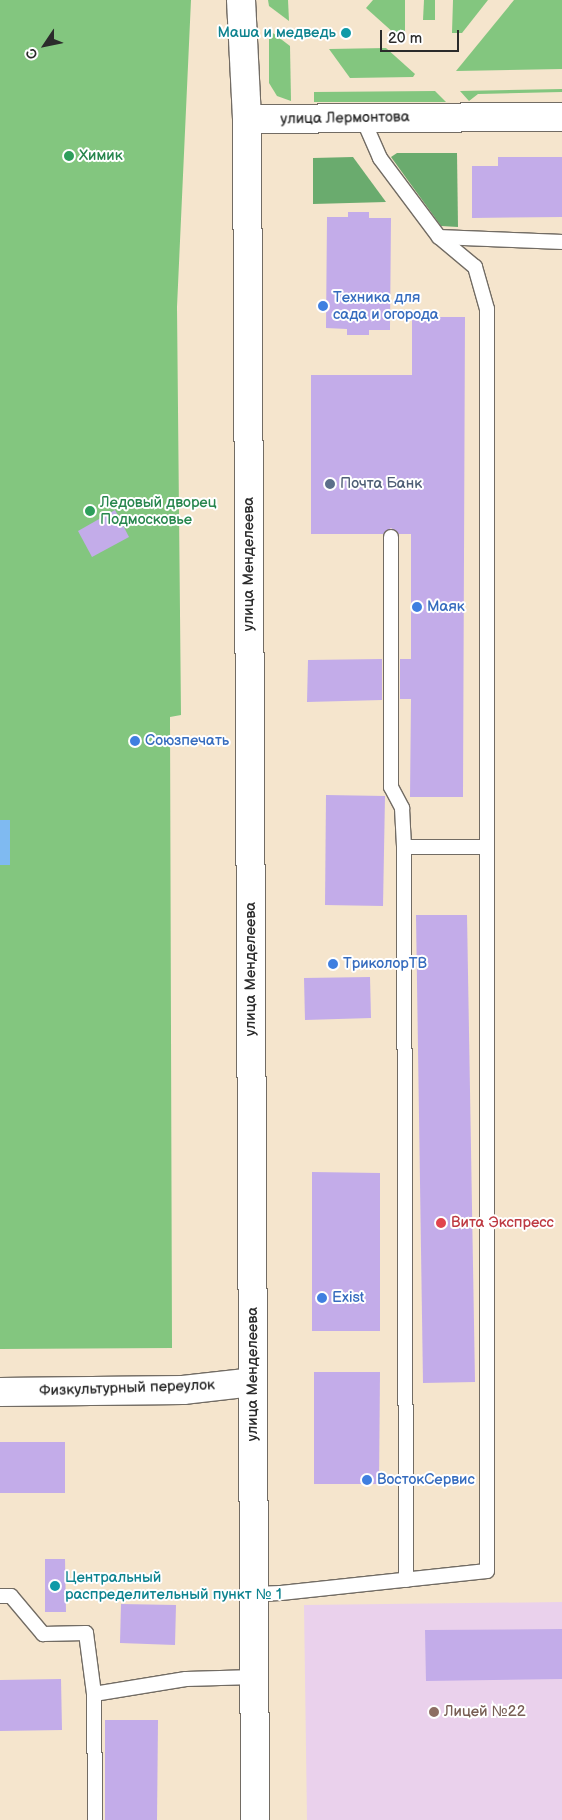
<!DOCTYPE html>
<html>
<head>
<meta charset="utf-8">
<style>
	body { margin:0 }
	#map { position:relative; width:562px; height:1820px; overflow:hidden; background:#f5e5cd; font-family:"Balsamiq Sans",sans-serif }
	div>[style] { position:absolute }
	[style*='--x'] { left:calc(var(--x)*1px); top:calc(var(--y)*1px); width:calc(var(--w)*1px); rotate:calc(var(--a)*1deg) }
	.built>* { inset:0; background:#ead1ec }
	.green>* { inset:0; background:#83c67f }
	.forest>* { inset:0; background:#6aab6e }
	.water>* { inset:0; background:#7fbaf1 }
	.building>* { inset:0; background:#c3ace9 }
	.roads { filter:drop-shadow(1px 0 #726c64) drop-shadow(-1px 0 #726c64) drop-shadow(0 1px #726c64) drop-shadow(0 -1px #726c64) }
	.service>* { height:14px; margin:-7px; padding:0 7px; transform-origin:7px; border-radius:7px; background:#fff }
	.minor>* { height:28px; margin:-14px; padding:0 14px; transform-origin:14px; border-radius:14px; background:#fff }
	.secondary>* { height:28px; margin:-14px; padding:0 14px; transform-origin:14px; border-radius:14px; background:#fff }
	.dots>* { width:14px; height:14px; translate:-50% -50%; box-sizing:border-box; border:2px solid #fff; border-radius:50% }
	span { translate:-50% -50%; white-space:nowrap; text-align:center; line-height:1.15; -webkit-text-stroke:4px #fff; paint-order:stroke }
	.culture-label { font-size:15px; color:#0d838f }
	.right { translate:-100% -50%; text-align:right }
	.left { translate:0 -50%; text-align:left }
	.street-label { font-size:15px; color:#2b2b2b }
	.leisure-label { font-size:15px; color:#27864d }
	.shop-label { font-size:15px; color:#366cbe }
	.service-label { font-size:15px; color:#4e5e75 }
	.health-label { font-size:15px; color:#be3a42 }
	.education-label { font-size:15px; color:#785e54 }
	.north { position:absolute; left:20px; top:20px; width:50px; height:50px; -webkit-text-stroke:4px #fff; paint-order:stroke; rotate:236deg; font-size:14px; font-weight:700; line-height:20px; text-align:center; color:#2b2b2b }
	.north::after { content:''; display:block; margin:auto; width:18px; height:22px; background:#2b2b2b; clip-path:polygon(50% 0,100% 100%,50% 72%,0 100%) }
	.scale { position:absolute; left:380px; top:30px; width:79px; height:22px; box-sizing:border-box; border:2px solid #2b2b2b; border-top:0; padding-left:6px; font-size:15px; line-height:18px; white-space:nowrap; color:#2b2b2b; -webkit-text-stroke:4px #fff; paint-order:stroke }
</style>
</head>
<body>
<div id="map">
	<div class="built">
		<div style="clip-path:polygon(562px 1602px,562px 1820px,307px 1820px,304px 1605px)"></div>
	</div>
	<div class="green">
		<div style="clip-path:polygon(0 0,191px 0,177px 307px,181px 715px,170px 717px,172px 1348px,0 1349px)"></div>
		<div style="clip-path:polygon(268px 0,288px 0,289px 21px,269px 6px)"></div>
		<div style="clip-path:polygon(373px 0,405px 0,405px 43px,366px 8px)"></div>
		<div style="clip-path:polygon(424px 0,435px 0,435px 20px,423px 20px)"></div>
		<div style="clip-path:polygon(453px 0,488px 0,462px 33px,452px 33px)"></div>
		<div style="clip-path:polygon(514px 0,562px 0,562px 69px,456px 71px)"></div>
		<div style="clip-path:polygon(269px 30px,290px 46px,291px 101px,277px 96px,269px 83px)"></div>
		<div style="clip-path:polygon(386px 48px,415px 74px,413px 77px,350px 78px,329px 49px)"></div>
		<div style="clip-path:polygon(562px 89px,562px 92px,478px 94px,469px 101px,460px 91px)"></div>
		<div style="clip-path:polygon(435px 91px,446px 102px,314px 102px,314px 92px)"></div>
	</div>
	<div class="forest">
		<div style="clip-path:polygon(397px 153px,457px 153px,458px 227px,441px 226px,391px 157px)"></div>
		<div style="clip-path:polygon(353px 157px,386px 202px,313px 204px,313px 158px)"></div>
	</div>
	<div class="water">
		<div style="clip-path:polygon(0 820px,10px 820px,10px 865px,0 865px)"></div>
	</div>
	<div class="building">
		<div style="clip-path:polygon(498px 157px,562px 157px,562px 217px,472px 218px,472px 166px,498px 166px)"></div>
		<div style="clip-path:polygon(348px 212px,369px 212px,369px 218px,391px 218px,390px 330px,369px 330px,369px 335px,347px 335px,347px 329px,326px 328px,327px 217px,348px 217px)"></div>
		<div style="clip-path:polygon(412px 317px,465px 317px,463px 797px,410px 797px,411px 699px,400px 699px,400px 659px,411px 659px,411px 534px,399px 534px,391px 528px,383px 534px,311px 534px,311px 375px,412px 375px)"></div>
		<div style="clip-path:polygon(115px 510px,129px 537px,92px 557px,78px 531px)"></div>
		<div style="clip-path:polygon(382px 659px,382px 700px,307px 702px,308px 660px)"></div>
		<div style="clip-path:polygon(326px 795px,385px 796px,383px 906px,325px 905px)"></div>
		<div style="clip-path:polygon(416px 915px,467px 915px,475px 1382px,423px 1383px)"></div>
		<div style="clip-path:polygon(370px 977px,371px 1018px,305px 1020px,304px 978px)"></div>
		<div style="clip-path:polygon(312px 1172px,380px 1173px,380px 1331px,312px 1331px)"></div>
		<div style="clip-path:polygon(314px 1372px,380px 1372px,379px 1484px,314px 1484px)"></div>
		<div style="clip-path:polygon(0 1442px,65px 1442px,65px 1493px,0 1493px)"></div>
		<div style="clip-path:polygon(45px 1559px,65px 1559px,66px 1612px,45px 1612px)"></div>
		<div style="clip-path:polygon(121px 1604px,176px 1605px,175px 1645px,120px 1643px)"></div>
		<div style="clip-path:polygon(562px 1629px,562px 1679px,426px 1681px,425px 1630px)"></div>
		<div style="clip-path:polygon(61px 1679px,62px 1730px,0 1731px,0 1680px)"></div>
		<div style="clip-path:polygon(105px 1720px,158px 1720px,157px 1820px,105px 1820px)"></div>
	</div>
	<div class="roads">
		<div class="service">
			<div style="--x:439;--y:237;--w:123;--a:2.3"></div>
			<div style="--x:391;--y:537;--w:250;--a:90"></div>
			<div style="--x:391;--y:787;--w:24;--a:62"></div>
			<div style="--x:402;--y:808;--w:39;--a:87"></div>
			<div style="--x:406;--y:1580;--w:733;--a:-90.16"></div>
			<div style="--x:404;--y:847;--w:83;--a:0"></div>
			<div style="--x:254;--y:1594;--w:27;--a:-2"></div>
			<div style="--x:281;--y:1593;--w:207;--a:-6.1"></div>
			<div style="--x:487;--y:1571;--w:1262;--a:-90"></div>
			<div style="--x:487;--y:309;--w:44;--a:-105.9"></div>
			<div style="--x:475;--y:267;--w:47;--a:-140.2"></div>
			<div style="--x:439;--y:237;--w:99;--a:-126.8"></div>
			<div style="--x:380;--y:158;--w:45;--a:-113.7"></div>
			<div style="--x:0;--y:1596;--w:11;--a:0"></div>
			<div style="--x:11;--y:1596;--w:50;--a:49.9"></div>
			<div style="--x:43;--y:1634;--w:43;--a:-1.3"></div>
			<div style="--x:86;--y:1633;--w:62;--a:82.5"></div>
			<div style="--x:94;--y:1694;--w:93;--a:-9.3"></div>
			<div style="--x:186;--y:1679;--w:69;--a:-1.7"></div>
			<div style="--x:94;--y:1694;--w:126;--a:89.5"></div>
		</div>
		<div class="minor">
			<div style="--x:247;--y:119;--w:315;--a:-0.4"></div>
			<div style="--x:0;--y:1392;--w:183;--a:-0.6"></div>
			<div style="--x:183;--y:1390;--w:70;--a:-6.5"></div>
		</div>
		<div class="secondary">
			<div style="--x:241;--y:0;--w:119;--a:87.1"></div>
			<div style="--x:247;--y:119;--w:1701;--a:89.73"></div>
		</div>
	</div>
	<div class="dots">
		<div style="left:346px;top:33px;background:#0f9aa8"></div>
		<div style="left:69px;top:156px;background:#2e9e5b"></div>
		<div style="left:323px;top:306px;background:#3f7fe0"></div>
		<div style="left:330px;top:484px;background:#5c6f8a"></div>
		<div style="left:90px;top:511px;background:#2e9e5b"></div>
		<div style="left:417px;top:607px;background:#3f7fe0"></div>
		<div style="left:135px;top:741px;background:#3f7fe0"></div>
		<div style="left:333px;top:964px;background:#3f7fe0"></div>
		<div style="left:441px;top:1223px;background:#e0444e"></div>
		<div style="left:322px;top:1298px;background:#3f7fe0"></div>
		<div style="left:367px;top:1480px;background:#3f7fe0"></div>
		<div style="left:55px;top:1586px;background:#0f9aa8"></div>
		<div style="left:434px;top:1712px;background:#8d6e63"></div>
	</div>
	<div class="culture-label">
		<span class="right" style="left:336px;top:33px">Маша и медведь</span>
		<span class="left" style="left:65px;top:1586px">Центральный<br>распределительный пункт № 1</span>
	</div>
	<div class="street-label">
		<span style="left:345px;top:118px;rotate:-1deg">улица Лермонтова</span>
		<span style="left:249px;top:564px;rotate:-90deg">улица Менделеева</span>
		<span style="left:251px;top:969px;rotate:-90deg">улица Менделеева</span>
		<span style="left:253px;top:1374px;rotate:-90deg">улица Менделеева</span>
		<span style="left:127px;top:1388px;rotate:-2deg">Физкультурный переулок</span>
	</div>
	<div class="leisure-label">
		<span class="left" style="left:79px;top:156px">Химик</span>
		<span class="left" style="left:100px;top:511px">Ледовый дворец<br>Подмосковье</span>
	</div>
	<div class="shop-label">
		<span class="left" style="left:333px;top:306px">Техника для<br>сада и огорода</span>
		<span class="left" style="left:427px;top:607px">Маяк</span>
		<span class="left" style="left:145px;top:741px">Союзпечать</span>
		<span class="left" style="left:343px;top:964px">ТриколорТВ</span>
		<span class="left" style="left:332px;top:1298px">Exist</span>
		<span class="left" style="left:377px;top:1480px">ВостокСервис</span>
	</div>
	<div class="service-label">
		<span class="left" style="left:340px;top:484px">Почта Банк</span>
	</div>
	<div class="health-label">
		<span class="left" style="left:451px;top:1223px">Вита Экспресс</span>
	</div>
	<div class="education-label">
		<span class="left" style="left:444px;top:1712px">Лицей №22</span>
	</div>
	<div class="north">С</div>
	<div class="scale">20 m</div>
</div>
</body>
</html>
